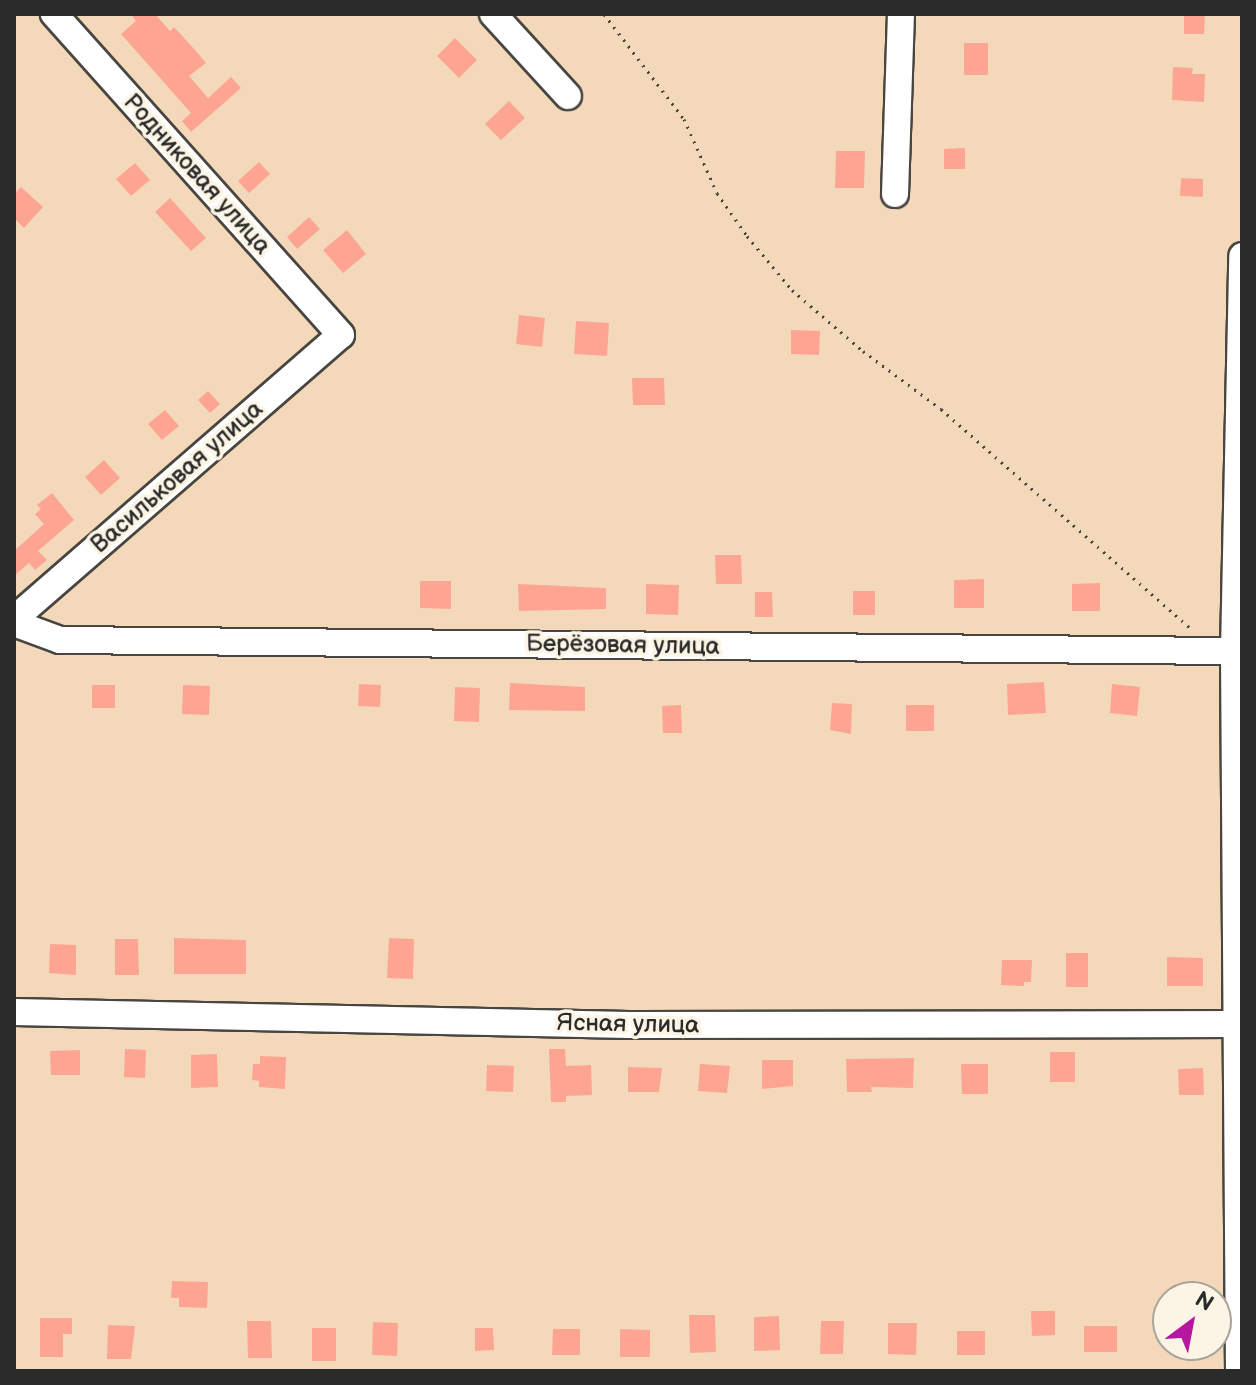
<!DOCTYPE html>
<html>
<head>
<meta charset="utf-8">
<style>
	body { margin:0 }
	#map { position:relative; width:1256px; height:1385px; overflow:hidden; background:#f3d9ba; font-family:"Balsamiq Sans",sans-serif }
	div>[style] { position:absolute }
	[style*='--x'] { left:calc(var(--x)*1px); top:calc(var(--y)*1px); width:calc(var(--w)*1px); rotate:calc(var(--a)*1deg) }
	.building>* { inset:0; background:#fda592 }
	.path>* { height:3px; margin-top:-1.5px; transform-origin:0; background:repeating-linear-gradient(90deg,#494540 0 2px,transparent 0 8px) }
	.roads { filter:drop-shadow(2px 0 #494540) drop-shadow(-2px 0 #494540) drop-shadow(0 2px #494540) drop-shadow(0 -2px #494540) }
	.minor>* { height:26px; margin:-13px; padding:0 13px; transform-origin:13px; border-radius:13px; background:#fff }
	span { translate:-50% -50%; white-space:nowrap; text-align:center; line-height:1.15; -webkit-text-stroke:7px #fcf5e5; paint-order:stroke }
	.street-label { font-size:24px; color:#2b2b2b }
	.frame { position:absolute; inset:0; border:16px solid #2b2b2b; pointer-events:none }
	.north { position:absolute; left:1152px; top:1281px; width:80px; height:80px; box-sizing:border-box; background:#fcf5e5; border:2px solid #a8a49b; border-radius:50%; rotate:32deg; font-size:22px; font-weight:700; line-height:32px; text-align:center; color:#2b2b2b }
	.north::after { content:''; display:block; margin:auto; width:28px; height:36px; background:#b5179e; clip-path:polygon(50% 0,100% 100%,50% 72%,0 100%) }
</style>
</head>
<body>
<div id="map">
	<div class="building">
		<div style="clip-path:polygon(131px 14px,155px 14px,170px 31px,174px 27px,196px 51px,206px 63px,189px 76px,208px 98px,231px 77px,241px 88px,191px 132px,182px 121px,191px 113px,121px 34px,136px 21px)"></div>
		<div style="clip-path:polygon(1184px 14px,1205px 14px,1204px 34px,1184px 34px)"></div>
		<div style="clip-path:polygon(455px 38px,477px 60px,459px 78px,437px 56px)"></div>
		<div style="clip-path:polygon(964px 43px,988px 43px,988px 75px,964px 75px)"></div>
		<div style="clip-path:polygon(1173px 67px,1193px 68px,1192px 74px,1205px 74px,1204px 102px,1172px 100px)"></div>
		<div style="clip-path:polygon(509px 101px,525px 118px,501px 140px,485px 124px)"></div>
		<div style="clip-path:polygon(965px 148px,965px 169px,944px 169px,944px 149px)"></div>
		<div style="clip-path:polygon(836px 151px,865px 151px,864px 188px,835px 188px)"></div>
		<div style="clip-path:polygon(259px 162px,270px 174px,249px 193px,238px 181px)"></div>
		<div style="clip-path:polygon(135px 163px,150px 180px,131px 196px,116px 179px)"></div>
		<div style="clip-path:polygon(1181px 178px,1203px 179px,1203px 197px,1180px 196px)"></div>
		<div style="clip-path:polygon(21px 187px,43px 207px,24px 228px,14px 218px,14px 194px)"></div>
		<div style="clip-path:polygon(170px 198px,206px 238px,191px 251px,155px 212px)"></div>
		<div style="clip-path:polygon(309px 217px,320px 229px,297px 249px,287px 237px)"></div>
		<div style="clip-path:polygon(347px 230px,366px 254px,343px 273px,323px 250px)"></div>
		<div style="clip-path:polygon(519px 315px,545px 318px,542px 347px,516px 344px)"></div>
		<div style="clip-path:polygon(576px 321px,609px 323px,607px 356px,574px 354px)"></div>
		<div style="clip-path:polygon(791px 330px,820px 331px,819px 355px,791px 354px)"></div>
		<div style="clip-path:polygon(632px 378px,664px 378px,665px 405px,633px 405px)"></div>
		<div style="clip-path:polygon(208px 391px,220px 404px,210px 413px,198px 400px)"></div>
		<div style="clip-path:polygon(165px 410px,179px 426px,162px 440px,148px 424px)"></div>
		<div style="clip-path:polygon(104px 460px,120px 478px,101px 495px,85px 477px)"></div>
		<div style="clip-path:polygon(52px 493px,74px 520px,38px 551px,47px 560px,35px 570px,29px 563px,14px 576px,14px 551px,44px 524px,35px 514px,41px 509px,37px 505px)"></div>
		<div style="clip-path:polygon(715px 555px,741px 555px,742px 584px,716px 584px)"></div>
		<div style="clip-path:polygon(984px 579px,984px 608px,954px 608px,954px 580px)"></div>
		<div style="clip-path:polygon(420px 581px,451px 581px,451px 609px,420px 608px)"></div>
		<div style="clip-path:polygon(1100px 583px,1100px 611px,1072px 611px,1072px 584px)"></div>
		<div style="clip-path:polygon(518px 584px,606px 588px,606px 609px,519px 611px)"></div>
		<div style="clip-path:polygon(646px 584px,679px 585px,678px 615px,646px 614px)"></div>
		<div style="clip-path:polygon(853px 591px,875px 591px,875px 615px,853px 615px)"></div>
		<div style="clip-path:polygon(755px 592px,772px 592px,773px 617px,755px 617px)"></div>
		<div style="clip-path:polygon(1044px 682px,1046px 713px,1008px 715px,1007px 684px)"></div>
		<div style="clip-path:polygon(510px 683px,585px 687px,585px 711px,509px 710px)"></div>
		<div style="clip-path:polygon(359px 684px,381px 685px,380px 707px,358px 706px)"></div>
		<div style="clip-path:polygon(1112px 684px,1140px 687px,1137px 716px,1110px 713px)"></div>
		<div style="clip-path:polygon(92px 685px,115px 685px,115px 708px,92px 708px)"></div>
		<div style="clip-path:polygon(183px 685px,210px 686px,209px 715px,182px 714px)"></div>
		<div style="clip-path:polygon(455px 687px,480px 688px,479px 722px,454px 721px)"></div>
		<div style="clip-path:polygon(832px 703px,852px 704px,851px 734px,830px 730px)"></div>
		<div style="clip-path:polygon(681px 705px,682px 733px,663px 733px,662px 706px)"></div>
		<div style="clip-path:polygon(906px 705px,934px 705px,934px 731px,906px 731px)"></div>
		<div style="clip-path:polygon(174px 938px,246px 940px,246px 974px,174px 974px)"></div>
		<div style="clip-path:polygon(389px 938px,414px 939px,413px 979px,387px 978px)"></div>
		<div style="clip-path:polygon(115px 939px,138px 939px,139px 975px,115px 975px)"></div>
		<div style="clip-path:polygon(50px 944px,76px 945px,76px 975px,49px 973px)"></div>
		<div style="clip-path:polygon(1066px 953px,1088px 953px,1088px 987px,1066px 987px)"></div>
		<div style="clip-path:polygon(1167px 957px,1203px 958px,1203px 986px,1167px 986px)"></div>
		<div style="clip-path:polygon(1002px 960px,1032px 960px,1031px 982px,1024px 982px,1024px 986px,1001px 985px)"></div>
		<div style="clip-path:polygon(125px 1049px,146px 1050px,145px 1078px,124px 1077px)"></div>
		<div style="clip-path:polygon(549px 1049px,565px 1049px,566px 1066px,591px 1065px,592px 1095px,566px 1096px,566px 1102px,551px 1102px)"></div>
		<div style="clip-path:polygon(80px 1050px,80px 1075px,51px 1075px,50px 1051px)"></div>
		<div style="clip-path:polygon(1050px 1052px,1075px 1052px,1075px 1082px,1050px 1082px)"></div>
		<div style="clip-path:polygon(217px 1054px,218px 1087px,191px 1088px,191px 1055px)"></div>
		<div style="clip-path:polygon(260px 1056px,286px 1057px,285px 1089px,259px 1087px,259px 1081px,252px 1080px,253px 1064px,260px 1064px)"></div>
		<div style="clip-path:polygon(914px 1058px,913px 1088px,871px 1087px,872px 1092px,847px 1092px,846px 1059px)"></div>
		<div style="clip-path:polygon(762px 1060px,793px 1060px,793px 1086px,762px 1089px)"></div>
		<div style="clip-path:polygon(700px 1064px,730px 1066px,727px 1093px,698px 1091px)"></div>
		<div style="clip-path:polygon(961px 1064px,988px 1064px,988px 1094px,962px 1094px)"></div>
		<div style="clip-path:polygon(487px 1065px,514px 1066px,513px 1092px,486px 1091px)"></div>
		<div style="clip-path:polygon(628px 1067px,662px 1068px,659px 1092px,628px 1092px)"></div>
		<div style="clip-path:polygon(1203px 1068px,1204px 1095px,1179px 1095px,1178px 1069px)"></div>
		<div style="clip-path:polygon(172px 1281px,208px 1282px,207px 1308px,179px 1307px,179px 1298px,171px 1298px)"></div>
		<div style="clip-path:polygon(1031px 1311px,1055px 1311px,1055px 1335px,1032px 1336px)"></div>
		<div style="clip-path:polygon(689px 1315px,715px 1315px,716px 1352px,690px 1353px)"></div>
		<div style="clip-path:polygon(779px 1316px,780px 1350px,754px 1351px,754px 1317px)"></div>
		<div style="clip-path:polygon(40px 1318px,72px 1318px,72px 1334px,63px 1334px,63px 1357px,40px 1357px)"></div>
		<div style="clip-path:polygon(247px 1321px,271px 1321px,272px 1358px,248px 1358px)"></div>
		<div style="clip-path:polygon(821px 1321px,844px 1321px,843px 1354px,820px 1354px)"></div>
		<div style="clip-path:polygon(373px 1322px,398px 1323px,397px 1356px,372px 1355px)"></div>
		<div style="clip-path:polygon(888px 1323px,917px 1323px,916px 1355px,888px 1354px)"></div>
		<div style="clip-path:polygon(108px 1325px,135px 1326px,131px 1359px,107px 1359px)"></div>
		<div style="clip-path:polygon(1084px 1326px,1117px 1326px,1117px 1352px,1084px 1352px)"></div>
		<div style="clip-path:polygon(312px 1328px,336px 1328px,336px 1361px,312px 1361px)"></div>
		<div style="clip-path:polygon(475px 1328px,493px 1328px,494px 1350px,475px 1351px)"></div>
		<div style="clip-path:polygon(553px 1329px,580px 1329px,580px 1355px,552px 1355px)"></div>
		<div style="clip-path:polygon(620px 1329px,650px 1330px,650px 1357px,620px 1357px)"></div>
		<div style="clip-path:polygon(957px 1331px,985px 1331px,985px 1355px,957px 1355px)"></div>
	</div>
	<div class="path">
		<div style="--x:604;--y:14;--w:132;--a:52.7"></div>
		<div style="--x:684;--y:119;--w:81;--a:66"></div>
		<div style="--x:717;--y:193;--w:52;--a:55.1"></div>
		<div style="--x:747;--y:236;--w:70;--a:50.2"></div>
		<div style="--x:792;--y:290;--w:94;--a:40.7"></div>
		<div style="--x:863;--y:351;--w:97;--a:36.6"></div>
		<div style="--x:941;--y:409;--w:333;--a:41.3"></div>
	</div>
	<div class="roads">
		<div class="minor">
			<div style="--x:493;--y:14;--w:111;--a:47.6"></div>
			<div style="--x:895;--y:194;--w:180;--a:-88.1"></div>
			<div style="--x:14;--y:619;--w:433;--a:-41"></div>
			<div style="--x:341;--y:335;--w:431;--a:-131.8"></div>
			<div style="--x:14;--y:623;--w:49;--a:20.3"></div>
			<div style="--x:60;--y:640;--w:1174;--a:0.54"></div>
			<div style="--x:14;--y:1012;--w:615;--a:1.21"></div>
			<div style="--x:629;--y:1025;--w:613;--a:-0.09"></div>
			<div style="--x:1239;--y:1371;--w:720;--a:-90.4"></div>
			<div style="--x:1234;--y:651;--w:395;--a:-88.8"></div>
		</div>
	</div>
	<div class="street-label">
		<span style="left:197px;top:174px;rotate:48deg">Родниковая улица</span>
		<span style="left:177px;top:477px;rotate:-41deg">Васильковая улица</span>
		<span style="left:623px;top:645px;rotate:1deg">Берёзовая улица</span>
		<span style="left:628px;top:1024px;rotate:1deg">Ясная улица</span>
	</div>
	<div class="frame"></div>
	<div class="north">N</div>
</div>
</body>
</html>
